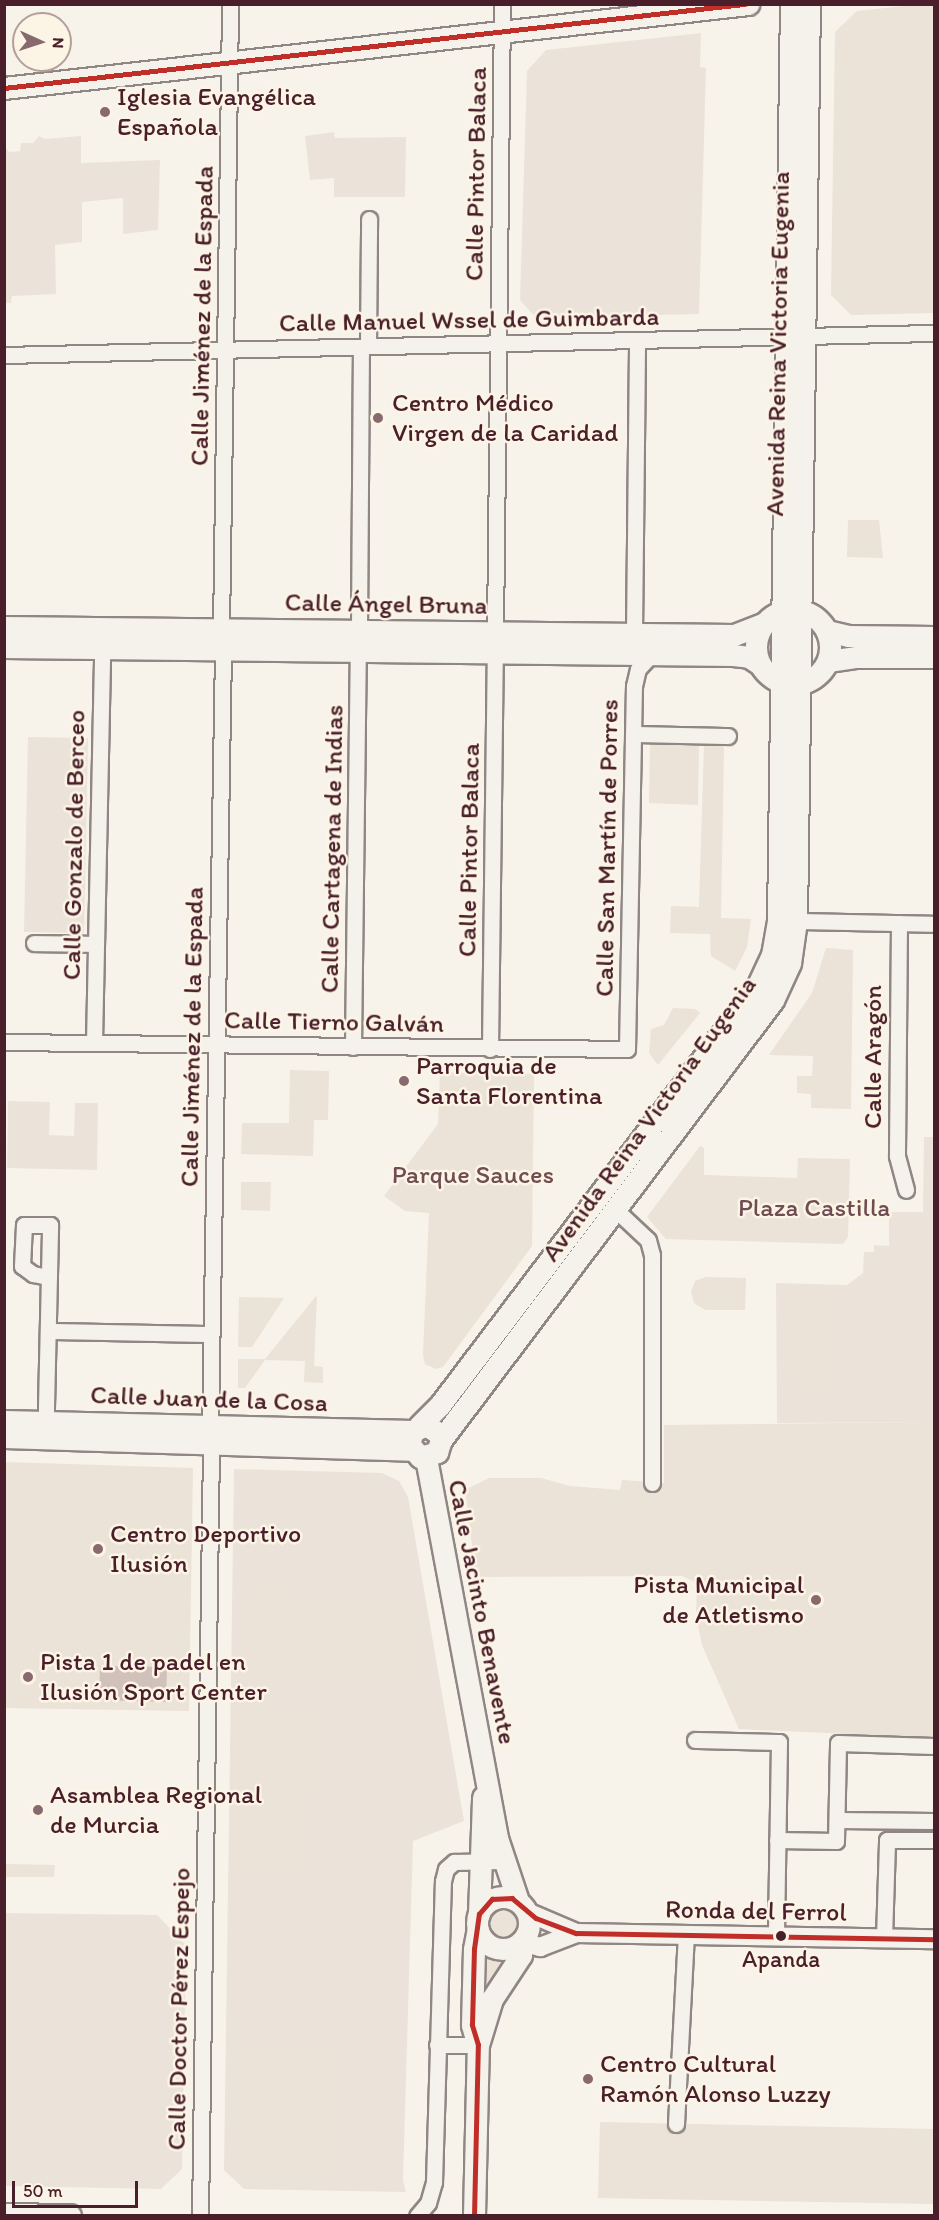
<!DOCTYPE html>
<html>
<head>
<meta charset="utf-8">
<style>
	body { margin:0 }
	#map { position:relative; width:939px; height:2220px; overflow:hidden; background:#f7f3ea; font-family:Itim,sans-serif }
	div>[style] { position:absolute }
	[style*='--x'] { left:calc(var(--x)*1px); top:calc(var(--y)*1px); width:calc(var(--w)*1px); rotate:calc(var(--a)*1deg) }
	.built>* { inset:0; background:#ebe3d9 }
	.green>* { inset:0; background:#ebe2d8 }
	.round { border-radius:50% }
	.water>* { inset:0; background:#d0c1ba }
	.roads { filter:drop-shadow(2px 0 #908684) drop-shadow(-2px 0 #908684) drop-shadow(0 2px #908684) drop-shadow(0 -2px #908684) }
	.minor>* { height:15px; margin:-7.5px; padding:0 7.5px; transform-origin:7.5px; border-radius:7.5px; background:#f5f2ec }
	.tertiary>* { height:18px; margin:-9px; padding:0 9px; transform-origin:9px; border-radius:9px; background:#f5f2ec }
	.secondary>* { height:21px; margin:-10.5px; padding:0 10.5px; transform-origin:10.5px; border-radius:10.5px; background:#f5f2ec }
	.secondary>.ring { margin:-10.5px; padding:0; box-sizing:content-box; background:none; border:21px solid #f5f2ec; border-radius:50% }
	.primary>* { height:22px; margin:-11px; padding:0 11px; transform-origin:11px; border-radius:11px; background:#f5f2ec }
	.bus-1>* { height:4.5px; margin:-2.25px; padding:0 2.25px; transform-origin:2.25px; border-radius:2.25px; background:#c12d27 }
	.dots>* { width:16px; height:16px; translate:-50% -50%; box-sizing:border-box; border:3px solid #fcf5e5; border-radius:50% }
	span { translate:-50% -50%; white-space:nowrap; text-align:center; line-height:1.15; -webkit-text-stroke:5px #fcf5e5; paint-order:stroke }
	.bus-label { font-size:24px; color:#4a1f2b }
	.poi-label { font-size:26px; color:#4a1f2b }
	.left { translate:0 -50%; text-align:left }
	.right { translate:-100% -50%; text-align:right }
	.street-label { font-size:26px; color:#4a1f2b }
	.park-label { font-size:26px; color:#704c53 }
	.frame { position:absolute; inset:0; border:6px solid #4a1f2b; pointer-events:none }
	.north { position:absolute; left:12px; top:12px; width:60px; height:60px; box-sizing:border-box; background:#fcf5e5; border:2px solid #b59f9b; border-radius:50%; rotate:93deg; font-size:16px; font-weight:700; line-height:24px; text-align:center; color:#4a1f2b }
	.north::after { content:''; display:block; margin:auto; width:21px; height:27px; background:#87696e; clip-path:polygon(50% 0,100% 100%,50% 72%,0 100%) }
	.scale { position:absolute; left:12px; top:2181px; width:126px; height:27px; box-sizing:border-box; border:3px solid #4a1f2b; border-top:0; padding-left:8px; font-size:18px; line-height:21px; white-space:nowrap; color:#4a1f2b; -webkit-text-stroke:4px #fcf5e5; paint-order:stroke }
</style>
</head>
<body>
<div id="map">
	<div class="built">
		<div style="clip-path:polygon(701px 33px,700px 67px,706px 68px,699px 314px,536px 318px,520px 300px,527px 71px,546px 50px)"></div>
		<div style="clip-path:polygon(334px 132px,335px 138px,406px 137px,405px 197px,334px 197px,334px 178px,310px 180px,305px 136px)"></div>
		<div style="clip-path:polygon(39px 136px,45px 139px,81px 136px,81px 163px,160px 160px,158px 230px,123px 234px,123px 198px,82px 202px,82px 242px,55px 245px,56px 294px,12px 296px,11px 303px,5px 303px,5px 147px,9px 152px,20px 151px,21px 143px,33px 143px)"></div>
		<div style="clip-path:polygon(28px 737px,88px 738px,84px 933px,24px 932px)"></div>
		<div style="clip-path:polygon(8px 1101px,50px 1102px,49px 1135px,74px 1136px,75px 1103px,98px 1103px,97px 1170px,7px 1168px)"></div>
		<div style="clip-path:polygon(924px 1137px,934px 1137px,934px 1422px,777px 1423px,776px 1283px,847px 1285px,863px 1273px,864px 1252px,874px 1252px,874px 1245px,889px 1246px,889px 1212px,923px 1212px)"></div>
		<div style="clip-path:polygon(234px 1469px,382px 1473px,399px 1481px,408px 1497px,464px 1821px,413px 1841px,403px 2180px,406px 2192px,244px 2189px,224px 2170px)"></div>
		<div style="clip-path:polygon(5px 1913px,157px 1915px,186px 1945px,182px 2169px,161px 2189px,5px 2186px)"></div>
	</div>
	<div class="green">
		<div style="clip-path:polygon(913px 5px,934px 5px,934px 313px,851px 315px,831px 295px,835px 32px,857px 11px)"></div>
		<div style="clip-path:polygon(848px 520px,879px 520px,883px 558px,847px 557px)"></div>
		<div style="clip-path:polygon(650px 744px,699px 745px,698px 805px,649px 803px)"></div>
		<div style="clip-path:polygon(704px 745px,724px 745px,721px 918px,751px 919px,747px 947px,735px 971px,711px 956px,710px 934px,670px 933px,671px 906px,699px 907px)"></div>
		<div style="clip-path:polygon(826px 948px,853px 950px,851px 1109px,811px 1108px,811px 1094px,797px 1093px,797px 1076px,812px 1076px,813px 1056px,769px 1055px,812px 993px)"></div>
		<div style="clip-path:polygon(673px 1008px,695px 1009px,700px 1013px,658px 1065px,649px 1053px,651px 1029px,664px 1025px)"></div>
		<div style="clip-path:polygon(290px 1070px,329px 1071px,328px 1120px,314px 1120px,313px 1156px,241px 1154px,242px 1123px,289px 1123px)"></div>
		<div style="clip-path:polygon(440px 1072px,534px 1074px,532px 1246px,443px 1367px,436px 1369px,425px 1364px,423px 1355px,429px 1213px,405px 1211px,384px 1196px,438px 1124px)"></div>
		<div style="clip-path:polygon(700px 1146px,704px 1148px,704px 1175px,797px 1178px,798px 1158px,850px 1159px,848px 1237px,843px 1244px,666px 1239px,647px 1217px)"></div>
		<div style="clip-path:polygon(241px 1182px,271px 1182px,270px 1211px,241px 1210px)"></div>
		<div style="clip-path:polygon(706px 1277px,746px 1278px,745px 1310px,705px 1310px,694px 1303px,691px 1292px,695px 1281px)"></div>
		<div style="clip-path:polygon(789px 1292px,836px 1292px,836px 1389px,789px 1389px)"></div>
		<div style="clip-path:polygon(317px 1295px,314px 1366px,323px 1367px,323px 1383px,304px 1382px,305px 1361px,265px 1360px,245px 1388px,238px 1388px,238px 1359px,265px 1359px)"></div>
		<div style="clip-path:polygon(239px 1297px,284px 1298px,252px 1347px,238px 1347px)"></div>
		<div style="clip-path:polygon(934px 1422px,934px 1738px,739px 1729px,702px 1645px,696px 1616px,697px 1583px,682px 1576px,476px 1577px,465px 1490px,489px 1478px,541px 1478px,570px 1486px,620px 1490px,622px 1480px,664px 1483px,664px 1425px)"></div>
		<div style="clip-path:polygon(5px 1462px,193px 1468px,189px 1711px,5px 1708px)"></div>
		<div style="clip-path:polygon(241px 1590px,416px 1593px,414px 1684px,240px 1681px)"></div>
		<div style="clip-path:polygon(236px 1702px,315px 1705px,310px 1874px,233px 1872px)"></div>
		<div style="clip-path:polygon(5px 1864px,55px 1865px,54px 1877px,5px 1877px)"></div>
		<div class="round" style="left:489px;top:1909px;width:30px;height:30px"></div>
		<div style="clip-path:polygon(483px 1951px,517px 1953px,483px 2004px)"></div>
		<div style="clip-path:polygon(244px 2040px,343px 2043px,340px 2177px,241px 2175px)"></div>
		<div style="clip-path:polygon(600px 2122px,934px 2129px,934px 2204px,598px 2198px)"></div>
	</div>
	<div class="water">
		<div style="clip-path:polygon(100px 1666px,167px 1667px,166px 1702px,99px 1700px)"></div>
	</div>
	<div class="roads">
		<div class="minor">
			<div style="--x:368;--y:346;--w:127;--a:-89.5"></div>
			<div style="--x:4;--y:355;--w:930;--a:-1.36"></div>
			<div style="--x:221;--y:629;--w:625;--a:-89.17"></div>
			<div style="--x:359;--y:630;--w:283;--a:-89.6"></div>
			<div style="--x:495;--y:632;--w:628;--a:-89.36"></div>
			<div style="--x:634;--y:634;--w:294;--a:-89.4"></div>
			<div style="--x:633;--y:734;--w:95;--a:1.2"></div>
			<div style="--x:796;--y:921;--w:138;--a:1.2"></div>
			<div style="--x:899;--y:923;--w:233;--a:90.5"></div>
			<div style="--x:897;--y:1156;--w:35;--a:75"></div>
			<div style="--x:34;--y:943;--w:62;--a:0.9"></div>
			<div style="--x:4;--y:1042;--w:623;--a:0.64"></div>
			<div style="--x:627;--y:1049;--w:363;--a:-88.9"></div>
			<div style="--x:634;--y:686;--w:17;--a:-77"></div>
			<div style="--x:638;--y:669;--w:21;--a:-47"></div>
			<div style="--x:94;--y:1042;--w:394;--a:-88.8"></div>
			<div style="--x:353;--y:1047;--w:396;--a:-89.3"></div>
			<div style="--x:490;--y:1049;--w:396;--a:-89.3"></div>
			<div style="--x:617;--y:1211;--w:42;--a:43.1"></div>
			<div style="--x:648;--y:1240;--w:16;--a:75"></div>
			<div style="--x:652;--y:1255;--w:228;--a:90"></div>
			<div style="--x:48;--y:1331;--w:163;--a:1.1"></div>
			<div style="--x:46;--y:1422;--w:15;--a:-90"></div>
			<div style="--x:46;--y:1407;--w:182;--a:-88.7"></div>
			<div style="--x:50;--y:1225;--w:26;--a:180"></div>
			<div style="--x:24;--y:1225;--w:41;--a:92.8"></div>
			<div style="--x:22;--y:1266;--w:14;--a:36"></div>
			<div style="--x:33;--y:1274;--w:16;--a:11"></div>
			<div style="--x:210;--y:1426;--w:777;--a:-89.04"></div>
			<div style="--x:695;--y:1740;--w:84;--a:1.4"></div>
			<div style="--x:779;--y:1742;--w:194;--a:90.9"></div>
			<div style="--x:837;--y:1820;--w:97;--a:0.6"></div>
			<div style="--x:777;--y:1840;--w:59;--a:1"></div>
			<div style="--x:836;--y:1841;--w:98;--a:-88.8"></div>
			<div style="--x:838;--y:1743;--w:96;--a:1.8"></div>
			<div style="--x:884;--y:1938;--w:98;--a:-88.2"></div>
			<div style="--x:887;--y:1840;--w:47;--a:0"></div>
			<div style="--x:437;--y:2045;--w:41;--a:0"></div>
			<div style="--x:676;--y:2124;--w:189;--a:-87"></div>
			<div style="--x:200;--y:2216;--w:772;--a:-89.18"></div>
			<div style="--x:417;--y:2216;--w:17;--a:-50"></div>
			<div style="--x:428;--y:2203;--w:22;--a:-74"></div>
			<div style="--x:434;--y:2182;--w:301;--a:-88.3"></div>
			<div style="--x:443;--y:1881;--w:12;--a:-76"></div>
			<div style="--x:446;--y:1869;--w:11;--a:-41"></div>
			<div style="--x:454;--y:1862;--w:48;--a:-1.2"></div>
		</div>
		<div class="tertiary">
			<div style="--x:527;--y:1912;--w:53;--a:23.2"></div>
			<div style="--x:576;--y:1933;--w:358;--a:1"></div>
			<div style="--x:521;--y:1942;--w:20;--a:15"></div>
			<div style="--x:540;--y:1947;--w:39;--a:-21"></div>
		</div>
		<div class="secondary">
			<div style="--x:4;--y:88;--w:749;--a:-6.44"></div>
			<div class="ring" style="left:756px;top:610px;width:53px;height:53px"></div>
			<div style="--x:4;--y:627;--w:730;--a:0.63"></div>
			<div style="--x:734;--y:635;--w:33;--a:-21"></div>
			<div style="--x:827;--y:631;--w:22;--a:13"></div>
			<div style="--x:848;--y:636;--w:86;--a:0.7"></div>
			<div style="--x:4;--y:647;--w:729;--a:0.63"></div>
			<div style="--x:733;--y:655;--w:16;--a:7"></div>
			<div style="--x:749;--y:657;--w:14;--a:34"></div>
			<div style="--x:828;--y:661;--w:29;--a:-8"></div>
			<div style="--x:857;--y:657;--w:77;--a:0"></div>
			<div style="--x:4;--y:1421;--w:409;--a:1.4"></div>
			<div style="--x:419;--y:1426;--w:30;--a:-45"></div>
			<div style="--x:440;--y:1405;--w:525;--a:-52.82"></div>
			<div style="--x:757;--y:987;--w:35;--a:-65"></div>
			<div style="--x:772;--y:955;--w:36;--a:-80"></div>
			<div style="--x:778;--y:920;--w:916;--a:-89.19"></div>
			<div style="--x:4;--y:1437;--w:407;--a:1.8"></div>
			<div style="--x:441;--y:1440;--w:8;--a:-113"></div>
			<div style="--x:438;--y:1433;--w:14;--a:-146"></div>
			<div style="--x:426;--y:1425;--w:14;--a:155"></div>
			<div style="--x:413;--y:1431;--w:14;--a:107"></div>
			<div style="--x:409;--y:1444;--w:17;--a:50"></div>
			<div style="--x:420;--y:1457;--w:18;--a:-16"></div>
			<div style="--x:437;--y:1452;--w:13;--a:-72"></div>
			<div style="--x:441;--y:1440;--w:551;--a:-52.96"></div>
			<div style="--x:773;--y:1000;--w:41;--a:-65.3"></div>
			<div style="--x:790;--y:963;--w:42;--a:-81.9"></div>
			<div style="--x:796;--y:921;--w:917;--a:-89.19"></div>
			<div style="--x:426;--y:1458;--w:387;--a:79.4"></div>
			<div style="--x:497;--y:1838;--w:66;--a:71.6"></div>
			<div class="ring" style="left:477px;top:1897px;width:31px;height:31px"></div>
			<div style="--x:479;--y:1914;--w:117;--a:-88"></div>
			<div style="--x:476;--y:2039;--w:15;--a:-106"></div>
			<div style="--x:472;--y:2025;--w:76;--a:-88.5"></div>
			<div style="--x:474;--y:1949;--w:20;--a:-79"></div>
			<div style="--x:474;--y:2216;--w:171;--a:-88.7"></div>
			<div style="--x:478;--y:2045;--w:48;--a:-73.1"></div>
			<div style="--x:492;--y:1999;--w:53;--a:-56.6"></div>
			<div style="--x:521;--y:1955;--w:13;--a:-90"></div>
		</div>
		<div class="primary">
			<div style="--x:4;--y:2215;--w:66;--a:0.9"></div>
		</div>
	</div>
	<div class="bus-1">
		<div style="--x:4;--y:88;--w:745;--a:-6.48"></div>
		<div style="--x:474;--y:2216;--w:171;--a:-88.7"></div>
		<div style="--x:478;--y:2045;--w:21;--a:-107"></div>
		<div style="--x:472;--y:2025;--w:76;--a:-88.5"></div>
		<div style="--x:474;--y:1949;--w:35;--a:-82"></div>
		<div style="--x:479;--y:1914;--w:20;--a:-49"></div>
		<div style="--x:492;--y:1899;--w:20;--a:-3"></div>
		<div style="--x:512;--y:1898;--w:31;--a:40"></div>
		<div style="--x:536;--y:1918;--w:43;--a:20.6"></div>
		<div style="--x:576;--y:1933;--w:358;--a:1"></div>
	</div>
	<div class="dots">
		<div style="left:105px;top:112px;background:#87696e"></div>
		<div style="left:378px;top:418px;background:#87696e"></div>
		<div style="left:404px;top:1081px;background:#87696e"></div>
		<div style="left:98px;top:1549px;background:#87696e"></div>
		<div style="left:816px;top:1600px;background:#87696e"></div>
		<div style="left:28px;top:1677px;background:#87696e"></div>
		<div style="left:38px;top:1810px;background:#87696e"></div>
		<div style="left:781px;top:1936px;background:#4a1f2b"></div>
		<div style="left:588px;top:2079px;background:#87696e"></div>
	</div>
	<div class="bus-label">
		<span style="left:781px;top:1959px">Apanda</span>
	</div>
	<div class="poi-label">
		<span class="left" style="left:117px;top:112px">Iglesia Evangélica<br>Española</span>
		<span class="left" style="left:392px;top:418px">Centro Médico<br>Virgen de la Caridad</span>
		<span class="left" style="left:416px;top:1081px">Parroquia de<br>Santa Florentina</span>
		<span class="left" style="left:110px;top:1549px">Centro Deportivo<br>Ilusión</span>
		<span class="right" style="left:804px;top:1600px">Pista Municipal<br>de Atletismo</span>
		<span class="left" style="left:40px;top:1677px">Pista 1 de padel en<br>Ilusión Sport Center</span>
		<span class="left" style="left:50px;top:1810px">Asamblea Regional<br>de Murcia</span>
		<span class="left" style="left:600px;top:2079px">Centro Cultural<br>Ramón Alonso Luzzy</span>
	</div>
	<div class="street-label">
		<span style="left:476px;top:174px;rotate:-89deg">Calle Pintor Balaca</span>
		<span style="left:202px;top:316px;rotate:-89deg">Calle Jiménez de la Espada</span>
		<span style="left:469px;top:320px;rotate:-1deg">Calle Manuel Wssel de Guimbarda</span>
		<span style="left:778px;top:344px;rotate:-89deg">Avenida Reina Victoria Eugenia</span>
		<span style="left:386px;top:604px;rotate:1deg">Calle Ángel Bruna</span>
		<span style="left:74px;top:845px;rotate:-89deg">Calle Gonzalo de Berceo</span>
		<span style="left:607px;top:848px;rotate:-89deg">Calle San Martín de Porres</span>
		<span style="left:332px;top:849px;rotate:-89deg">Calle Cartagena de Indias</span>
		<span style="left:469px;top:850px;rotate:-89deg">Calle Pintor Balaca</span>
		<span style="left:334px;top:1022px;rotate:1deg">Calle Tierno Galván</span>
		<span style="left:192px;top:1037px;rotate:-89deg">Calle Jiménez de la Espada</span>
		<span style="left:873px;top:1057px;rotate:-90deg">Calle Aragón</span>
		<span style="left:649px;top:1119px;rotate:-54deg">Avenida Reina Victoria Eugenia</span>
		<span style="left:209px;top:1399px;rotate:2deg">Calle Juan de la Cosa</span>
		<span style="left:482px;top:1612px;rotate:79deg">Calle Jacinto Benavente</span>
		<span style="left:756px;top:1911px;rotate:1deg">Ronda del Ferrol</span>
		<span style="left:179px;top:2009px;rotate:-89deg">Calle Doctor Pérez Espejo</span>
	</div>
	<div class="park-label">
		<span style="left:473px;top:1175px">Parque Sauces</span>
		<span style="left:814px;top:1208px">Plaza Castilla</span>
	</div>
	<div class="frame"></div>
	<div class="north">N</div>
	<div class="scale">50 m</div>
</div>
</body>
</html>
